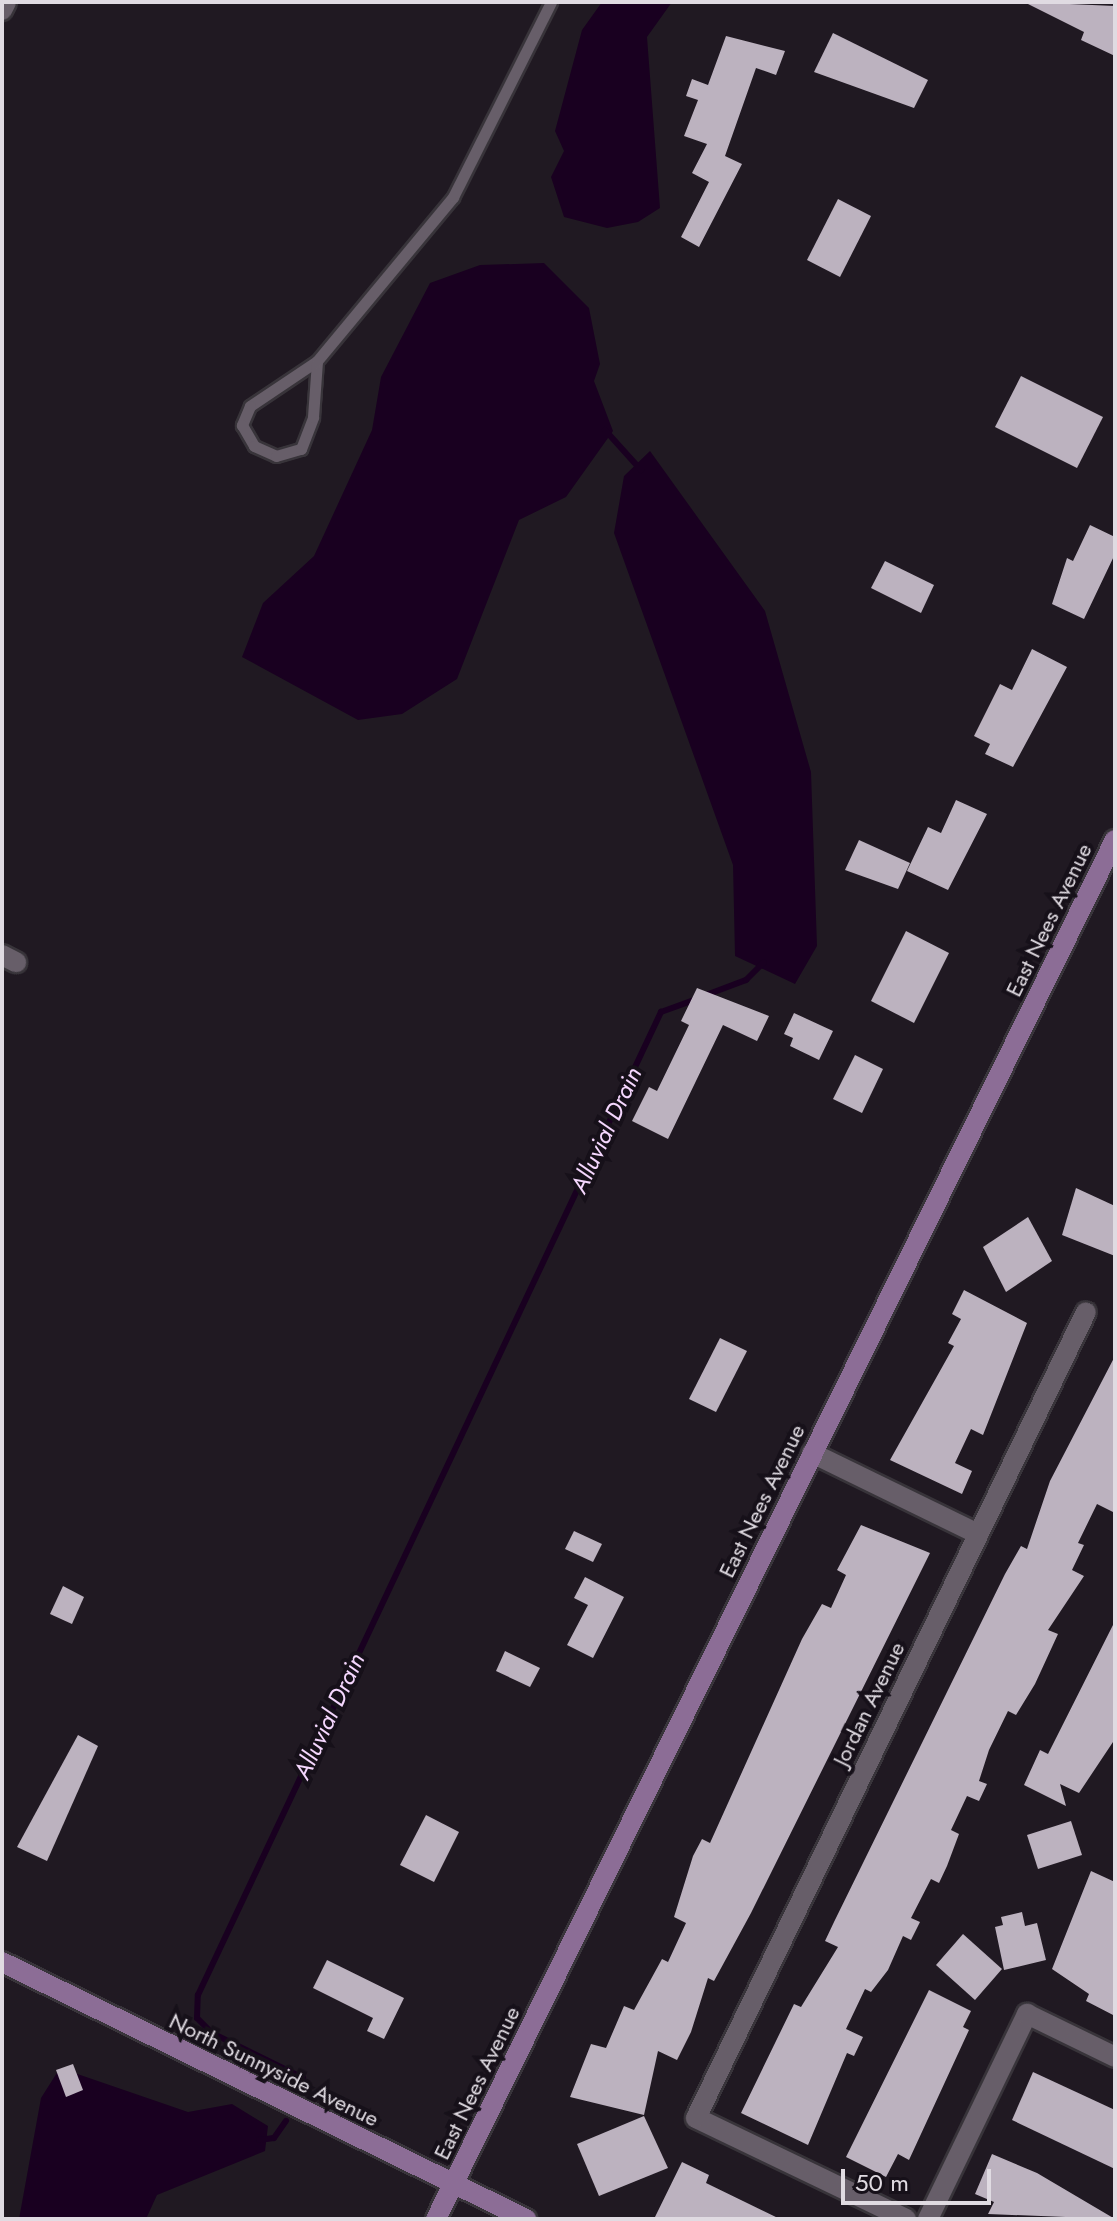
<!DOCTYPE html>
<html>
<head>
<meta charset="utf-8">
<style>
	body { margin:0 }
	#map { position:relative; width:1117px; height:2221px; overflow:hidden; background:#201922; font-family:Jost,sans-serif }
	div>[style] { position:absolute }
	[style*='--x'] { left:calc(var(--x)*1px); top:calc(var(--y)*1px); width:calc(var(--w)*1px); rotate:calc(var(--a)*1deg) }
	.water>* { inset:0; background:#190020 }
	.stream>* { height:6px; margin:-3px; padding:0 3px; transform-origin:3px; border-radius:3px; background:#190020 }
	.building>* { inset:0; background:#bcb2bf }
	.roads { filter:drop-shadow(2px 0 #38343a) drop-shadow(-2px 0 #38343a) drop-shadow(0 2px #38343a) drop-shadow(0 -2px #38343a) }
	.lane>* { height:11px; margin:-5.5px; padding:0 5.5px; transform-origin:5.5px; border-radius:5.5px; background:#675e69 }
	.street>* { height:20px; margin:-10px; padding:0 10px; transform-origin:10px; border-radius:10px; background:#675e69 }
	.secondary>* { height:20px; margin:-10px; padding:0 10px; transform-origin:10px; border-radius:10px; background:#8c6d96 }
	span { translate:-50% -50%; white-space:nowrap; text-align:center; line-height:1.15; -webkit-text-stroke:8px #161019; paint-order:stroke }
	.street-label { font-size:22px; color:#e0dbe2 }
	.water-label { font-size:24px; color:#f5d7fe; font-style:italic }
	.frame { position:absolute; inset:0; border:4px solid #e0dbe2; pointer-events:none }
	.scale { position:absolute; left:841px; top:2169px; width:150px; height:36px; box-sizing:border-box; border:4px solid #e0dbe2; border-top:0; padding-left:10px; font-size:24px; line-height:28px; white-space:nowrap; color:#e0dbe2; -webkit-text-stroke:6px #161019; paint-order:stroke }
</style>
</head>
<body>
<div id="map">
	<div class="water">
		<div style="clip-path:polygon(672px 2px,647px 37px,660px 208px,638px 222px,607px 228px,564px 217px,551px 177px,564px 151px,555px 131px,582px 30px,602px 2px)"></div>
		<div style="clip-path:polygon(544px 263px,589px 308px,600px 364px,594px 381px,613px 431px,566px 497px,519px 520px,457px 679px,402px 714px,358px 720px,242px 657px,263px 603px,314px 556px,372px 430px,381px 377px,430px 283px,480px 265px)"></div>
		<div style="clip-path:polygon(650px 451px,765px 611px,811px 772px,817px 946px,795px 984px,735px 956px,733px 865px,614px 533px,624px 476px)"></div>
		<div style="clip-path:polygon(60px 2068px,188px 2112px,232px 2104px,268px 2126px,265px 2151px,157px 2195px,146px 2219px,19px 2219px,41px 2098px)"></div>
	</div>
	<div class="stream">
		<div style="--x:605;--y:430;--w:54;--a:48"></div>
		<div style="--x:706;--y:995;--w:43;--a:-20.6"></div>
		<div style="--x:746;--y:980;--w:25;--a:-45"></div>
		<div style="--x:303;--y:2088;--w:10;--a:-90"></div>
		<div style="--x:303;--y:2078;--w:102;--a:-153.7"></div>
		<div style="--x:212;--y:2033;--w:21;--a:-135"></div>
		<div style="--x:197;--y:2018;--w:23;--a:-88"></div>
		<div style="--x:198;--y:1995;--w:1087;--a:-64.78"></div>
		<div style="--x:661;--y:1012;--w:37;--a:-20"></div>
		<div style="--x:259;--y:2140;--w:15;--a:-8"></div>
		<div style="--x:274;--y:2138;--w:21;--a:-55"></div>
	</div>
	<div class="building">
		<div style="clip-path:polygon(1024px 2px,1115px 6px,1115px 56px,1081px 40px,1084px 32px)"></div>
		<div style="clip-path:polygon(833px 33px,928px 80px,914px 108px,814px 72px)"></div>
		<div style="clip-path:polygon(726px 36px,785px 51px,776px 75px,756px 68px,725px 156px,742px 164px,699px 247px,681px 237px,709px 182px,692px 173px,707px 144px,684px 136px,698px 100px,686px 96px,692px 79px,708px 85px)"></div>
		<div style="clip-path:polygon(838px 199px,871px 216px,840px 277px,807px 260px)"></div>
		<div style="clip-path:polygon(1021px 376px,1103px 417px,1077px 468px,995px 427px)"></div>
		<div style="clip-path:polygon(1090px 525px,1115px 537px,1115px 554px,1084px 619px,1052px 604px,1067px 558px,1073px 561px)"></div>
		<div style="clip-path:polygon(885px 561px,934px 585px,921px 613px,871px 588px)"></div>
		<div style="clip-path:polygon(1032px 649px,1067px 667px,1013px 767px,985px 754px,990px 744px,974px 736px,1000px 684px,1012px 690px)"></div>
		<div style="clip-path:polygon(956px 800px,987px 814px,948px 890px,907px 871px,928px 827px,941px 833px)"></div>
		<div style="clip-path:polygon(859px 840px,910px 863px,898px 889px,845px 870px)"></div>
		<div style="clip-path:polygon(906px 931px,949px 953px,914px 1023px,871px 1001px)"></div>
		<div style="clip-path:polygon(697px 988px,769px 1016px,757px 1041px,723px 1025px,668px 1139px,632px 1121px,649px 1087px,657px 1091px,689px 1025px,681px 1021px)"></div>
		<div style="clip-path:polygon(794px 1013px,833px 1031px,819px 1060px,790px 1046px,793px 1038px,784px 1034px)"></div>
		<div style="clip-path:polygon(855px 1055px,883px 1069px,862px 1113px,833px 1099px)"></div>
		<div style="clip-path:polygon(1076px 1188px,1115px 1206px,1115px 1256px,1062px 1235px)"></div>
		<div style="clip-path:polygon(1028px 1217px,1052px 1261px,1006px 1292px,983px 1247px)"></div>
		<div style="clip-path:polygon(964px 1290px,1027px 1323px,983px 1435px,971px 1429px,955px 1463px,972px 1471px,962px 1494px,890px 1460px,954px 1346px,948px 1343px,961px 1319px,952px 1314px)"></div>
		<div style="clip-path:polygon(720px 1338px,747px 1351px,716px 1412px,689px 1399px)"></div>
		<div style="clip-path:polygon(1115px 1356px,1115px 1513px,1097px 1504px,1078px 1543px,1084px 1545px,1072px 1570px,1084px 1576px,1048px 1630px,1058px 1634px,1035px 1684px,1016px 1715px,1008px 1711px,989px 1750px,979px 1781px,987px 1784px,979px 1801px,967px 1796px,951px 1830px,959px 1834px,947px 1866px,939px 1883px,931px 1879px,911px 1918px,920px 1922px,911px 1940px,903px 1936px,888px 1970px,871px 1992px,865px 1989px,846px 2029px,863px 2037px,854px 2056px,847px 2053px,808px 2145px,741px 2113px,794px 2004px,801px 2007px,838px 1947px,825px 1941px,834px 1922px,1005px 1574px,1021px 1546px,1027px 1549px,1050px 1481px)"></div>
		<div style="clip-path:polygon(861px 1525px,930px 1553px,751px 1913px,714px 1981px,708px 1978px,691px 2032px,677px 2060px,658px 2051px,644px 2115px,570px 2097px,591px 2044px,606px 2048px,624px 2006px,634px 2010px,662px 1959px,668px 1962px,686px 1923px,674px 1917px,693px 1856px,702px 1839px,710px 1843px,802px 1639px,822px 1604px,831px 1608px,846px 1575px,837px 1570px)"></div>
		<div style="clip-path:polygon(574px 1531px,602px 1544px,593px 1562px,565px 1549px)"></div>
		<div style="clip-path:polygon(585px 1577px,624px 1597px,593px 1658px,567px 1645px,588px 1605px,574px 1598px)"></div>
		<div style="clip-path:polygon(63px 1586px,84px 1597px,72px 1624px,50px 1614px)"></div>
		<div style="clip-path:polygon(1115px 1621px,1115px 1739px,1079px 1793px,1060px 1784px,1066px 1806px,1024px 1785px,1040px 1750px,1048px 1754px)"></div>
		<div style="clip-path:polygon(505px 1651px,540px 1668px,530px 1687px,496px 1671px)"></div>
		<div style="clip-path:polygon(78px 1735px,98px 1746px,47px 1861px,17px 1847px)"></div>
		<div style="clip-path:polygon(426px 1815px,459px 1832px,434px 1882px,400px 1865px)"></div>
		<div style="clip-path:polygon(1071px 1821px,1082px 1855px,1038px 1869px,1027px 1835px)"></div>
		<div style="clip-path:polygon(1091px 1871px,1115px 1882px,1115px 2016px,1086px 2001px,1089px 1994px,1052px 1969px)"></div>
		<div style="clip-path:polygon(1022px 1912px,1025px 1926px,1037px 1923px,1046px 1960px,1004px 1970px,995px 1927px,1003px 1925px,1001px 1917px)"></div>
		<div style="clip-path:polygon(963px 1934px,1002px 1969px,975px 2000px,936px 1965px)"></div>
		<div style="clip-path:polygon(327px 1960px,404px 1998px,384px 2039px,367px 2031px,373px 2018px,313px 1988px)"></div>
		<div style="clip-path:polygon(929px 1990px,971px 2011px,963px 2027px,969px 2030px,909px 2160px,898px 2154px,886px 2177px,846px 2157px)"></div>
		<div style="clip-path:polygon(73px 2064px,83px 2090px,66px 2097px,56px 2070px)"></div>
		<div style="clip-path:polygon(1033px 2072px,1115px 2110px,1115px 2169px,1012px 2120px)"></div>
		<div style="clip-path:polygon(644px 2116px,668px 2168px,599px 2196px,577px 2144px)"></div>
		<div style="clip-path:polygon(992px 2154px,1037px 2173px,1115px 2219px,988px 2214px,994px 2202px,975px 2194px)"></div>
		<div style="clip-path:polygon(682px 2162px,709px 2175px,706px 2183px,780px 2219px,654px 2219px)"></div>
	</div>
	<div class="roads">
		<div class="lane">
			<div style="--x:317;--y:361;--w:81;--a:146.1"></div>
			<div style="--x:250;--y:406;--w:21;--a:113"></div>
			<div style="--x:242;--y:425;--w:24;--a:60"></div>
			<div style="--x:254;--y:446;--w:24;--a:24"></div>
			<div style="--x:276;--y:456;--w:26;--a:-16"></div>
			<div style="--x:301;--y:449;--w:34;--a:-69"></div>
			<div style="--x:313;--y:417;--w:56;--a:-85.9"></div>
			<div style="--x:317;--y:361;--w:213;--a:-50.3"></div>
			<div style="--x:453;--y:197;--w:218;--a:-63.3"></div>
		</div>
		<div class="street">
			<div style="--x:2;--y:10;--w:9;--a:-63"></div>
			<div style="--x:2;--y:955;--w:16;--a:27"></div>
			<div style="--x:812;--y:1453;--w:185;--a:26"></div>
			<div style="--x:906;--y:2219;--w:233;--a:-154.3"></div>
			<div style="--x:696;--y:2118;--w:895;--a:-64.18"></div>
			<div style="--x:928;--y:2219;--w:228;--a:-64.2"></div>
			<div style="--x:1027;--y:2014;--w:98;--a:26"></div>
		</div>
		<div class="secondary">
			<div style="--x:2;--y:1962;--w:584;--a:26.13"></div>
			<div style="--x:436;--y:2219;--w:1537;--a:-63.79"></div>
		</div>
	</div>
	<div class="street-label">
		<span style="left:1049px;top:920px;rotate:-64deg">East Nees Avenue</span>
		<span style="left:762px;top:1501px;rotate:-64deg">East Nees Avenue</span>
		<span style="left:869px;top:1704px;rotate:-64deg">Jordan Avenue</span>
		<span style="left:274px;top:2070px;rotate:26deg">North Sunnyside Avenue</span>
		<span style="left:477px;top:2083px;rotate:-64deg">East Nees Avenue</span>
	</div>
	<div class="water-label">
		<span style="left:606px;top:1130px;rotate:-65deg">Alluvial Drain</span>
		<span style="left:329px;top:1716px;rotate:-65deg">Alluvial Drain</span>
	</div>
	<div class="frame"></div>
	<div class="scale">50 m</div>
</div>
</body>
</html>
